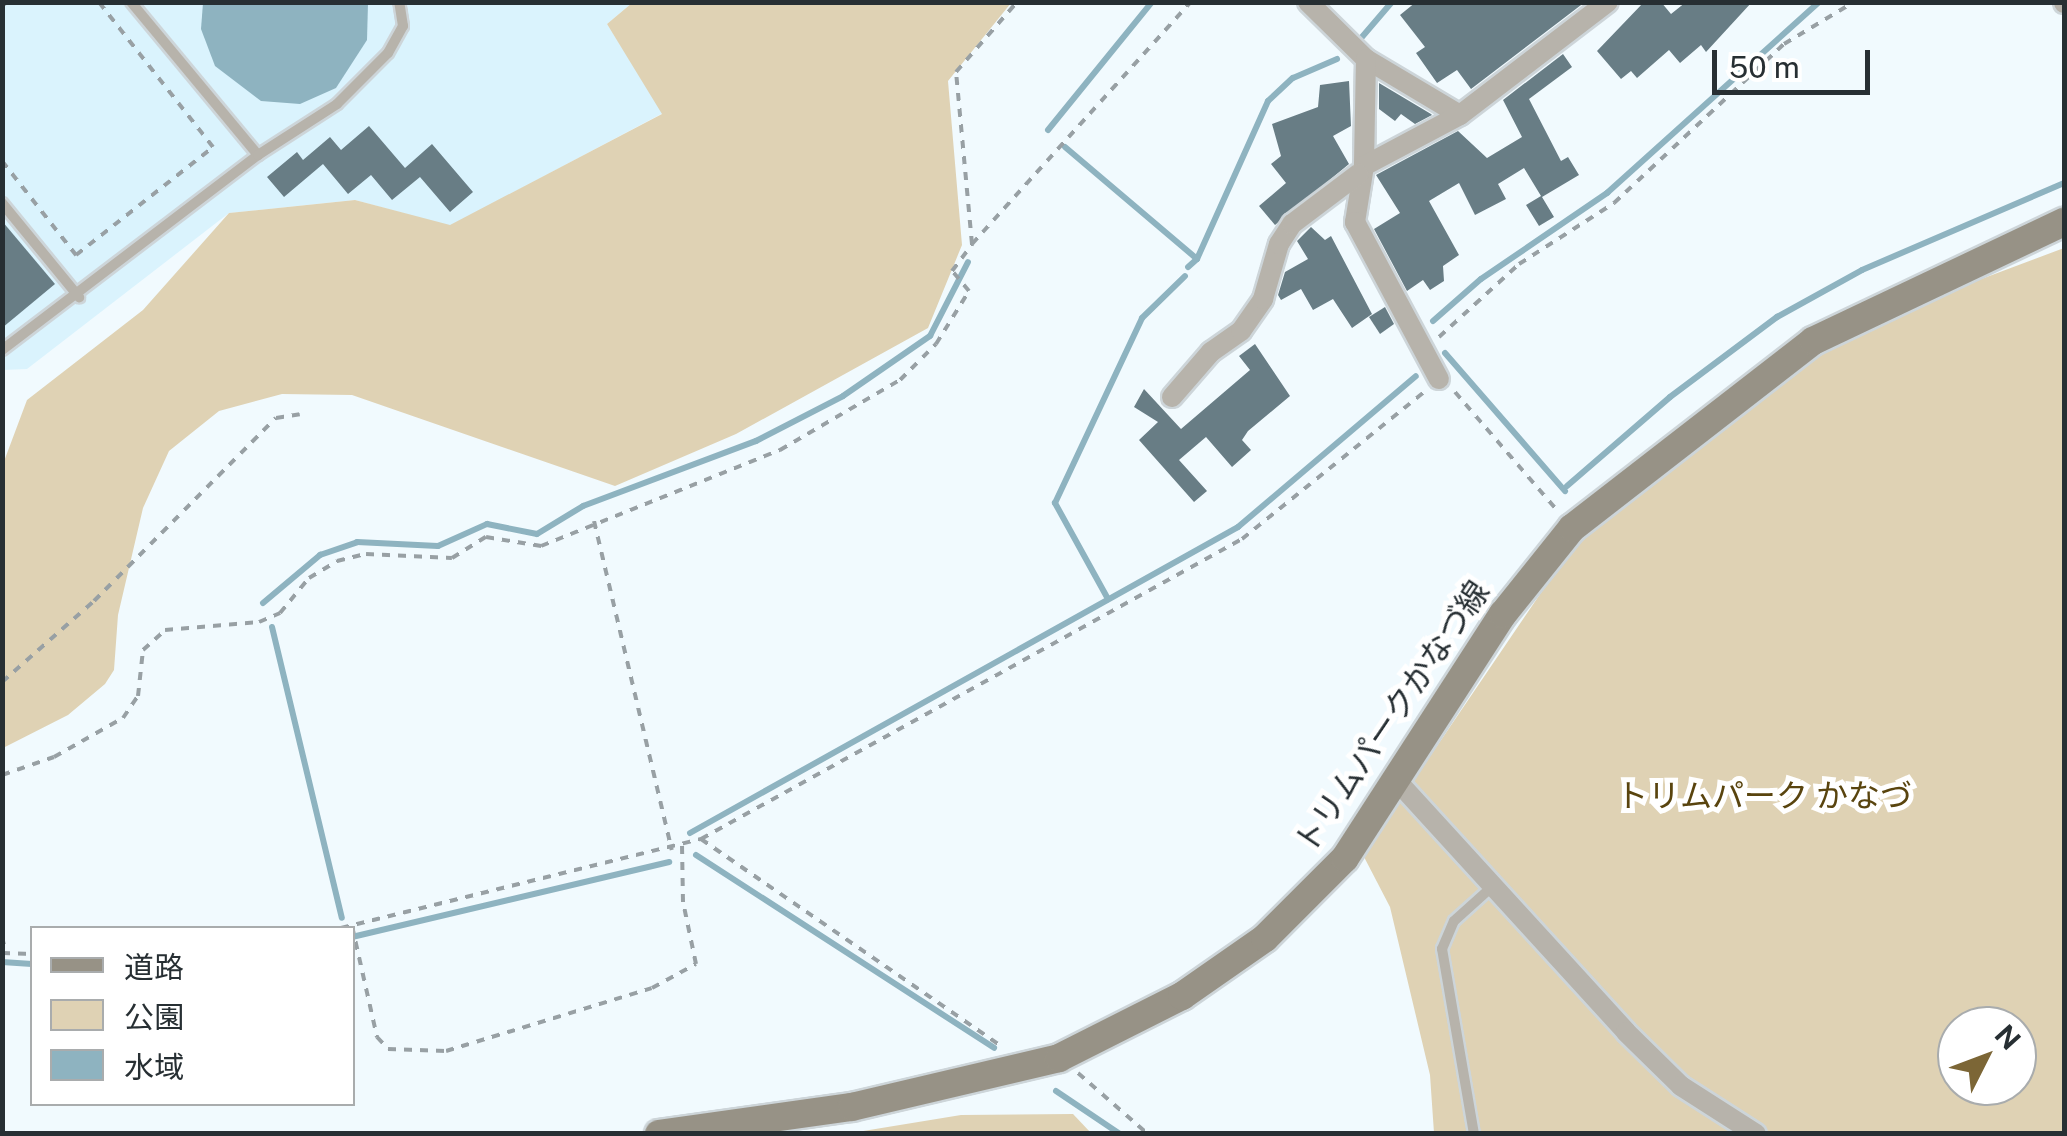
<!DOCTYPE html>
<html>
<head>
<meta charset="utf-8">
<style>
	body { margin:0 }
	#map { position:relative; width:2067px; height:1136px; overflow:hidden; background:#f1fafe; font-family:"Public Sans","Noto Sans JP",sans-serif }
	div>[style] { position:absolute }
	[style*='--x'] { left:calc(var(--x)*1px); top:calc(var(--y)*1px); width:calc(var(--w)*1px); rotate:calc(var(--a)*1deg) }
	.built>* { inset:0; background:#daf3fd }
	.green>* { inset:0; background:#dfd2b4 }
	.water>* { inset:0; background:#8eb3c0 }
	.stream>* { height:6px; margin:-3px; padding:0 3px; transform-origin:3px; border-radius:3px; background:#8eb3c0 }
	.building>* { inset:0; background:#687d85 }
	.path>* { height:4px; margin-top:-2px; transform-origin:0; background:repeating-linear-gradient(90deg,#98a0a4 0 8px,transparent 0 16px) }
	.roads { filter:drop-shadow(2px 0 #cdd5d9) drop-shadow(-2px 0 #cdd5d9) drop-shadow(0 2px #cdd5d9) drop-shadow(0 -2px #cdd5d9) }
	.lane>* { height:10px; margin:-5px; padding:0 5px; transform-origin:5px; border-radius:5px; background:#b7b3ab }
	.street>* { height:20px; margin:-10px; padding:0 10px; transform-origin:10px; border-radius:10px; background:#b7b3ab }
	.secondary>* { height:28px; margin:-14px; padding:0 14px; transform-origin:14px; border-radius:14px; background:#979286 }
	span { translate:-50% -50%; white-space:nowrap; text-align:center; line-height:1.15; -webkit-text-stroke:10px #fff; paint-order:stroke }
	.street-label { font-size:32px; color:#272f33 }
	.park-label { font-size:32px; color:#59440e }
	.frame { position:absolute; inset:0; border:5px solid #272f33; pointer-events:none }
	.legend { position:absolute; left:30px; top:926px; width:325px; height:180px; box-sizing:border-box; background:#fff; border:2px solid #a9acad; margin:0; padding:12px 18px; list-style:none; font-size:30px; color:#272f33 }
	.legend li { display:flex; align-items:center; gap:20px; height:50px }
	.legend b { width:50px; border:2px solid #a9acad }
	.north { position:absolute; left:1937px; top:1006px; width:100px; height:100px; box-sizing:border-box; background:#fff; border:2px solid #a9acad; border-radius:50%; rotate:48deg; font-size:28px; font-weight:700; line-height:40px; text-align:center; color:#272f33 }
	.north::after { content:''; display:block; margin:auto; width:35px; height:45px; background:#7c6636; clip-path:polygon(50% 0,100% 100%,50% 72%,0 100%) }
	.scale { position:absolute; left:1712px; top:50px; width:158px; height:45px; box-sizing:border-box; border:5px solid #272f33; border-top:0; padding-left:12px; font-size:30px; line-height:35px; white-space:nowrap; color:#272f33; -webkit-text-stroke:8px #fff; paint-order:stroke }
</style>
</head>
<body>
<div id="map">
	<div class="built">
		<div style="clip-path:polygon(3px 3px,632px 3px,607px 24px,663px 113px,450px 226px,355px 200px,229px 213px,27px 369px,3px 370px)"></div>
	</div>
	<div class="green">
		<div style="clip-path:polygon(632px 3px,1011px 3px,948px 81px,962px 245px,928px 328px,736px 434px,615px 486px,352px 395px,282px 394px,219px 411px,169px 451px,143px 508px,118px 615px,114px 670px,105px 684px,68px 715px,3px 748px,3px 464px,27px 400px,143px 310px,229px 213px,355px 200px,450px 225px,662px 114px,607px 24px)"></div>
		<div style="clip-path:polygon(evenodd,2064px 248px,2064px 1133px,1434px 1133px,1430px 1075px,1390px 907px,1363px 855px,1574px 544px,1823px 349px,1880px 317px,2064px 248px,1957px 1026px,2017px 1026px,2017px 1086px,1957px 1086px,1957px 1026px)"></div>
		<div style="clip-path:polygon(1073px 1114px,1091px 1133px,851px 1133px,961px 1115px)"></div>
	</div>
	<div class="water">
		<div style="clip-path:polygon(203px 3px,368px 3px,367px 40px,336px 88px,300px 104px,261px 101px,215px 66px,201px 29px)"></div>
	</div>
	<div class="stream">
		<div style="--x:1362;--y:37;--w:46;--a:-49.4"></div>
		<div style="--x:1048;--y:130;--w:165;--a:-50.9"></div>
		<div style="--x:1065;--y:147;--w:173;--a:40.3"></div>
		<div style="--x:1197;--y:259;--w:12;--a:138"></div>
		<div style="--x:1197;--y:259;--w:173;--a:-65.8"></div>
		<div style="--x:1268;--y:101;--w:34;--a:-43"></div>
		<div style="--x:1293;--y:78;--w:48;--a:-23.4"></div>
		<div style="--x:1433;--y:321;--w:64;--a:-41.2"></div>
		<div style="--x:1481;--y:279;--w:153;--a:-34.3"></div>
		<div style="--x:1607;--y:193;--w:285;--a:-42"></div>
		<div style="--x:1445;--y:353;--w:183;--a:49"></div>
		<div style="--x:1567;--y:486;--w:136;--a:-40.8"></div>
		<div style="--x:1670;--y:397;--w:134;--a:-36.8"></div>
		<div style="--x:1777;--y:317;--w:97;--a:-28.9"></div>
		<div style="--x:1862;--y:270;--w:220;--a:-23.3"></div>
		<div style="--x:1108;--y:599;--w:110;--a:-118.9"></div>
		<div style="--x:1055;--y:503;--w:204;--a:-64.8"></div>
		<div style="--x:1142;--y:318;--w:60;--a:-44.3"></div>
		<div style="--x:263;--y:603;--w:75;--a:-40.1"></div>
		<div style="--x:320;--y:555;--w:39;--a:-19"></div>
		<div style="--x:357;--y:542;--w:81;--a:2.8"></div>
		<div style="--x:438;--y:546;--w:54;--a:-24.2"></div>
		<div style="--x:487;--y:524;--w:51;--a:11.3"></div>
		<div style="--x:537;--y:534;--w:54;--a:-31.3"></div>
		<div style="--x:583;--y:506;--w:185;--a:-20.6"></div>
		<div style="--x:756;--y:441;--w:98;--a:-27.3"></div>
		<div style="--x:843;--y:396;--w:106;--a:-34.6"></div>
		<div style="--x:930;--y:336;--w:83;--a:-62.8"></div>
		<div style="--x:272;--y:627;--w:299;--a:76.5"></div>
		<div style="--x:690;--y:833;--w:628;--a:-29.18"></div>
		<div style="--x:1238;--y:527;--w:233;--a:-40.3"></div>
		<div style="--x:696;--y:855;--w:355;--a:32.9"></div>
		<div style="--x:352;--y:937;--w:326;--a:-13.3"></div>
		<div style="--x:2;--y:962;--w:30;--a:4"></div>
		<div style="--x:1056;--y:1091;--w:77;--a:33.9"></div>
	</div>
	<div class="building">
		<div style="clip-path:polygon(1416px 2px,1585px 2px,1471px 89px,1457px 70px,1437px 83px,1416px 53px,1425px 47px,1400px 15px)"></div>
		<div style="clip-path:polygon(1644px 2px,1661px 2px,1671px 14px,1686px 2px,1752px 2px,1706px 52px,1701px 45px,1680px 63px,1669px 50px,1637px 78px,1631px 71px,1621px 79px,1597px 51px)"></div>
		<div style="clip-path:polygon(1563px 54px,1572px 67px,1529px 99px,1561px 161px,1568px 157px,1579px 175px,1542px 197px,1554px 217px,1539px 226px,1526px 205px,1541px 196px,1524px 168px,1498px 184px,1506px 199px,1475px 215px,1459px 183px,1429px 201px,1459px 255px,1443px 266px,1444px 281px,1430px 290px,1423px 280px,1407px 291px,1374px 229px,1400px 213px,1376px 175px,1458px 131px,1487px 158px,1522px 137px,1503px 100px)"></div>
		<div style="clip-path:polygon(1349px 81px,1351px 126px,1333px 136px,1349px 164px,1275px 225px,1259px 206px,1286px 183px,1271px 164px,1281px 156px,1272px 124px,1318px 107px,1320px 85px)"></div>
		<div style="clip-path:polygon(1379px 83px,1431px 114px,1432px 115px,1415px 124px,1401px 114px,1395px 121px,1379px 109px)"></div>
		<div style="clip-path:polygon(369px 126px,405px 168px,432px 144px,473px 192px,450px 212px,420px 177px,392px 200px,371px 175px,348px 194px,323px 164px,284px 197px,267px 177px,297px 152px,303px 160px,330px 137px,341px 150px)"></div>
		<div style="clip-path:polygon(2px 221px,55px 284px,2px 328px)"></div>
		<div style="clip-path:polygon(1311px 227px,1325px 240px,1331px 236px,1372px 314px,1352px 328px,1333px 299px,1313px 310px,1301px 289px,1281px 300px,1278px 295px,1285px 272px,1308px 259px,1297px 241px)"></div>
		<div style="clip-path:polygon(1385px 307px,1394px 324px,1380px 334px,1369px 317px)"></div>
		<div style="clip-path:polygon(1255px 344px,1290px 396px,1248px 431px,1242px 440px,1251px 450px,1232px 467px,1206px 437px,1179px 460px,1207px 491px,1194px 502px,1139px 440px,1158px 422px,1134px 407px,1144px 389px,1181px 429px,1250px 370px,1239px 356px)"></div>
	</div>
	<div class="path">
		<div style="--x:2;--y:6;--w:6;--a:-39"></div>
		<div style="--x:2;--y:161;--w:120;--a:51.8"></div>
		<div style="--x:76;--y:255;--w:174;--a:-38.2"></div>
		<div style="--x:213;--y:147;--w:184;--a:-128.2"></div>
		<div style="--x:972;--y:244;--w:173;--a:-95.3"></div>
		<div style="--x:956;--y:72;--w:93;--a:-48.9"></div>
		<div style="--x:1439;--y:337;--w:108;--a:-42.4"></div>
		<div style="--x:1519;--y:264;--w:113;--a:-32.7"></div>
		<div style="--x:1614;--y:203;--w:233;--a:-43.1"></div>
		<div style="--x:1784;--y:44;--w:82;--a:-31"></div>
		<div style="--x:1455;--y:392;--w:156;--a:49.2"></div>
		<div style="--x:594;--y:521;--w:338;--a:76.7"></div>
		<div style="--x:2;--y:682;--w:123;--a:-41.4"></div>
		<div style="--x:94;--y:601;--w:258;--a:-45.2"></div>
		<div style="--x:276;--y:418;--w:24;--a:-9"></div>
		<div style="--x:2;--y:775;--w:55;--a:-19.1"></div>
		<div style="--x:54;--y:757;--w:79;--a:-29.5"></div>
		<div style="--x:123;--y:718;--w:27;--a:-56"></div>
		<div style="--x:138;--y:696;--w:46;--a:-83.8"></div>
		<div style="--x:143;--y:650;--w:30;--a:-42"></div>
		<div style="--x:165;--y:630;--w:94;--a:-4.9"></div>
		<div style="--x:259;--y:622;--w:23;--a:-23"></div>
		<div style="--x:280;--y:613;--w:45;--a:-50.4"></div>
		<div style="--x:309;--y:578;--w:33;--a:-31"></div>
		<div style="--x:337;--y:561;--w:30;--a:-14"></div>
		<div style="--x:366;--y:554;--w:86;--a:2.7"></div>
		<div style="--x:452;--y:558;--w:40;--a:-32"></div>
		<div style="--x:486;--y:537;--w:56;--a:9.3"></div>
		<div style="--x:541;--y:546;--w:258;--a:-21.9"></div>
		<div style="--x:780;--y:450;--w:139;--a:-30.3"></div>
		<div style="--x:900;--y:380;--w:51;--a:-45"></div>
		<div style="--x:936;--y:344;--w:62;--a:-58.1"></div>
		<div style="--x:969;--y:291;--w:26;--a:-130"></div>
		<div style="--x:952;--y:271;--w:34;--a:-53"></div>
		<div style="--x:972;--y:244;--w:326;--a:-47.9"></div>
		<div style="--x:701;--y:839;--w:366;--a:34.6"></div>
		<div style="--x:352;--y:926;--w:114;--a:77.3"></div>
		<div style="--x:377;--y:1037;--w:16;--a:47"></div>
		<div style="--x:388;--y:1049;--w:58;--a:2"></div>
		<div style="--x:446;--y:1051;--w:215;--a:-17"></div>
		<div style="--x:652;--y:988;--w:50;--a:-28.6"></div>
		<div style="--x:696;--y:964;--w:63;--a:-101.8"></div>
		<div style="--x:683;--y:902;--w:56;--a:-91"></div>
		<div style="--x:341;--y:928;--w:371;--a:-13.9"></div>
		<div style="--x:701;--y:839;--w:619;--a:-29.01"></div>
		<div style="--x:1242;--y:539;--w:234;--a:-38.9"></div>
		<div style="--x:2;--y:937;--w:16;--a:76"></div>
		<div style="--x:2;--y:953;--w:30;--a:2"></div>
		<div style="--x:1078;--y:1073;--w:93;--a:41.1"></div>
	</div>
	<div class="roads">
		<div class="lane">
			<div style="--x:131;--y:2;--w:199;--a:50.3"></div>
			<div style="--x:2;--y:203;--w:122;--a:50.7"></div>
			<div style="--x:2;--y:350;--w:322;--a:-37.3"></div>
			<div style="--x:258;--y:155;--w:94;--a:-32.8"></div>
			<div style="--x:337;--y:104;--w:72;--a:-45"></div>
			<div style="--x:388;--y:53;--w:31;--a:-61"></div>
			<div style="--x:403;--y:26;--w:24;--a:-99"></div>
			<div style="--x:1474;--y:1134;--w:188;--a:-99.8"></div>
			<div style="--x:1442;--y:949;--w:30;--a:-67"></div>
			<div style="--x:1454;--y:921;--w:54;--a:-42"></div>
		</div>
		<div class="street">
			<div style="--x:1308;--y:2;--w:81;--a:44.5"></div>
			<div style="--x:1366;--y:59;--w:109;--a:30.8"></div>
			<div style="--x:1460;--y:115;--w:186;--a:-37.4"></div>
			<div style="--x:2064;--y:2;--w:1;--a:90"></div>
			<div style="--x:1366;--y:59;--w:107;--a:91.1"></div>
			<div style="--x:1364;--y:166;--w:57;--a:99.1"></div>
			<div style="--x:1355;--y:222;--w:178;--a:61.9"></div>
			<div style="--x:1364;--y:166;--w:109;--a:-28"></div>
			<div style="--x:1172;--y:397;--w:60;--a:-49.1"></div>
			<div style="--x:1211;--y:352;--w:37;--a:-35"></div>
			<div style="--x:1241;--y:331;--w:39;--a:-55"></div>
			<div style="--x:1263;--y:299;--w:57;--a:-73.8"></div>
			<div style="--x:1279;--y:244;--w:24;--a:-57"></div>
			<div style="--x:1292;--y:224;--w:83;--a:-37.1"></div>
			<div style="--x:1398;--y:782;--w:338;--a:47.6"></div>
			<div style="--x:1626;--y:1032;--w:77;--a:44.5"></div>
			<div style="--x:1681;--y:1086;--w:89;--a:32.6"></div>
		</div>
		<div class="secondary">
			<div style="--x:659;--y:1134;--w:195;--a:-8"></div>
			<div style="--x:852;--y:1107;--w:213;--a:-13.3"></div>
			<div style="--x:1059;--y:1058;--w:138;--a:-26.8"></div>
			<div style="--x:1182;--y:996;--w:101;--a:-34.9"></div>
			<div style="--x:1265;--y:938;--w:113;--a:-45"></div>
			<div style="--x:1345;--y:858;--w:291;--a:-57.1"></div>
			<div style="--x:1503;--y:614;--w:110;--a:-51.3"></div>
			<div style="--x:1572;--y:528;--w:305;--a:-37.8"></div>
			<div style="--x:1813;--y:341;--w:278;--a:-25.4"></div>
		</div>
	</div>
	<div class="street-label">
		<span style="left:1392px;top:717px;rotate:-56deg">トリムパークかなづ線</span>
	</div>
	<div class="park-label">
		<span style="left:1764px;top:796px">トリムパーク かなづ</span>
	</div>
	<div class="frame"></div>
	<ul class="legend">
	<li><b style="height:12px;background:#979286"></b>道路</li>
	<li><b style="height:28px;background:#dfd2b4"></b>公園</li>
	<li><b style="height:28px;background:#8eb3c0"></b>水域</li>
	</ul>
	<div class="north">N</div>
	<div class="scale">50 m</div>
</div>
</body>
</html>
